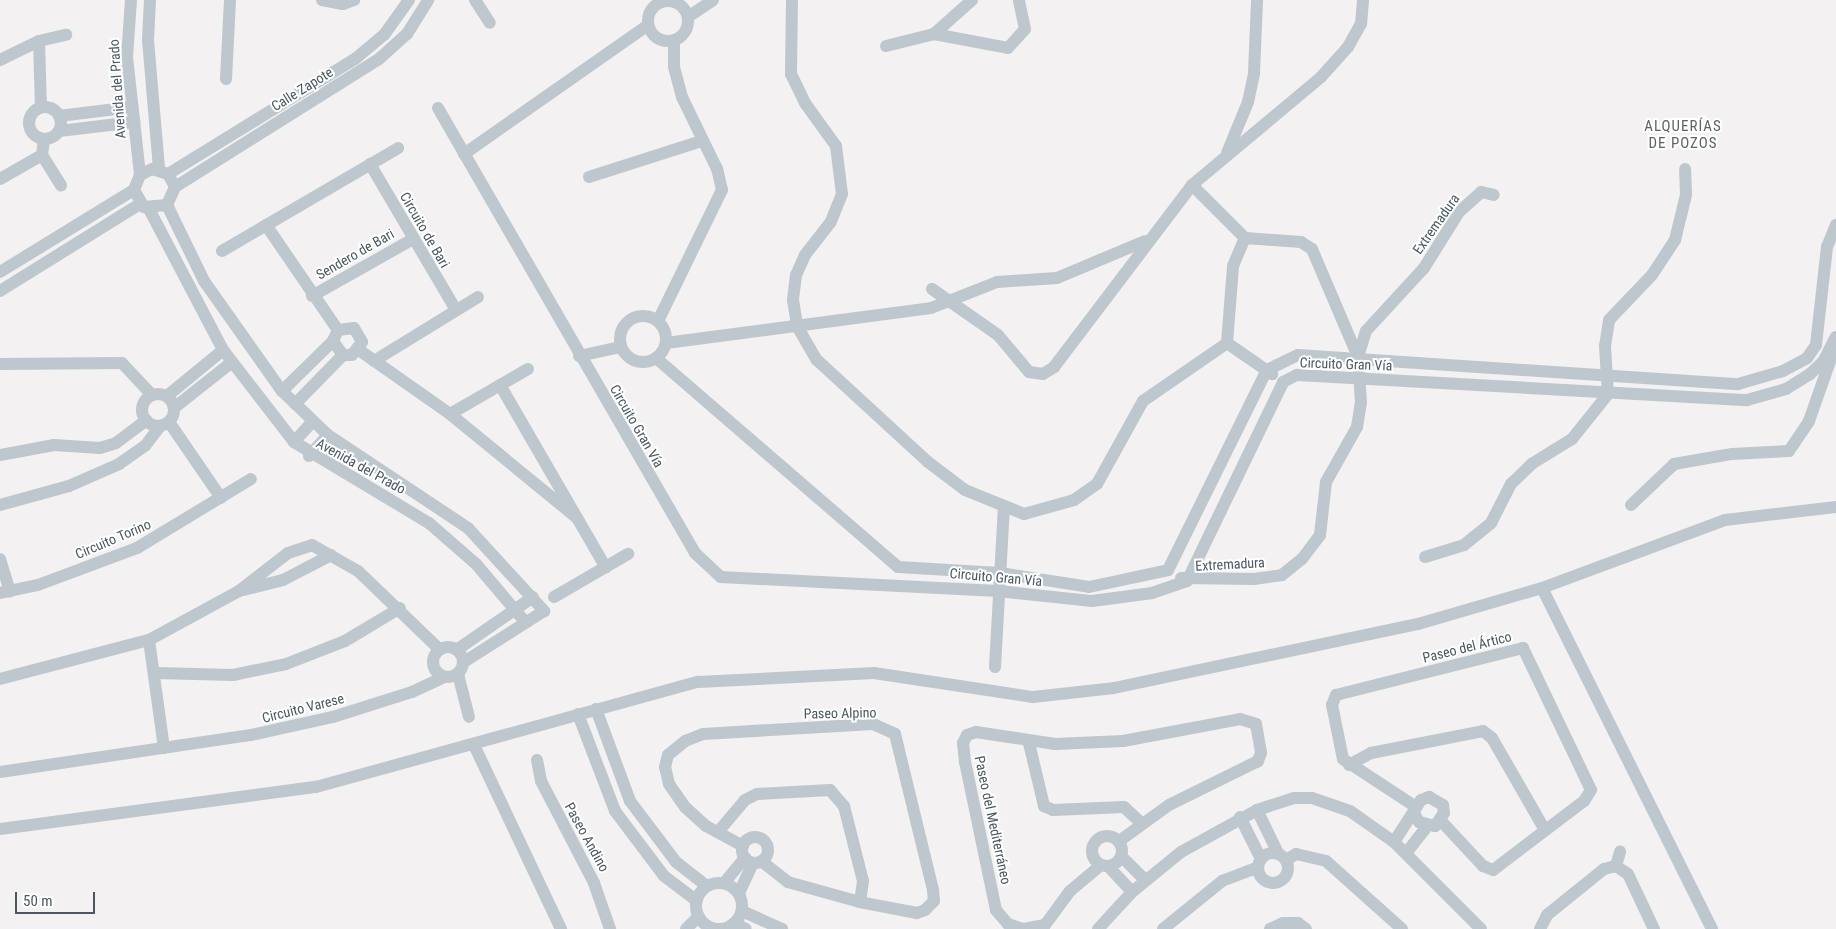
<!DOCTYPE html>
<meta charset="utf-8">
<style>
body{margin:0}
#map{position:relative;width:1836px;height:929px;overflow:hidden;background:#f3f1f1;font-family:"Roboto Condensed",sans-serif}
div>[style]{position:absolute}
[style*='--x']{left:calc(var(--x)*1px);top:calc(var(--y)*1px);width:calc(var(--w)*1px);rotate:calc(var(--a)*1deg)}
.minor>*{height:12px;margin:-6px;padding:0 6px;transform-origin:6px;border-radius:6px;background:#bdc7cd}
.minor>.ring{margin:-6px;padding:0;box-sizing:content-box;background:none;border:12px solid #bdc7cd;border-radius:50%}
span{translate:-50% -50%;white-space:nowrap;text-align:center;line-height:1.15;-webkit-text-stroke:4px #fff;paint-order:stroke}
.street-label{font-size:14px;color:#49575e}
.neighbourhood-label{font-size:15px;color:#5d6265;letter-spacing:1px}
.scale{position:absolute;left:15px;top:892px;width:80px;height:22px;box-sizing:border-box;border:2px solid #49575e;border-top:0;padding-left:6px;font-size:15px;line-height:18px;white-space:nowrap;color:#49575e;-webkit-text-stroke:4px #fff;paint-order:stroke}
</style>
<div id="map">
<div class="minor">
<div style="--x:131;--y:0;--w:57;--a:94"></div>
<div style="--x:127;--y:57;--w:119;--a:83.7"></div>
<div style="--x:140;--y:175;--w:16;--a:112"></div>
<div style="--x:134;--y:190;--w:20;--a:60"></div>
<div style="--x:144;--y:207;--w:23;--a:-5"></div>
<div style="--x:167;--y:205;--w:20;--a:-66"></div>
<div style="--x:175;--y:187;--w:15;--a:-118"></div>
<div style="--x:168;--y:174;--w:17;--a:-163"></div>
<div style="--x:152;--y:169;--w:13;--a:153"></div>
<div style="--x:150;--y:0;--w:40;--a:92.9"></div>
<div style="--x:148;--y:40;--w:129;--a:85.1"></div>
<div style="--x:322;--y:0;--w:21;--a:11"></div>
<div style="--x:343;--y:4;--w:12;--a:-20"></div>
<div style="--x:475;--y:0;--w:27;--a:57"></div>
<div style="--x:792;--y:0;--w:74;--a:90.8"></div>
<div style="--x:791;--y:74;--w:32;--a:64"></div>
<div style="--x:805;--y:103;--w:53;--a:54.2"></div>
<div style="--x:836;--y:146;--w:48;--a:82.9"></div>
<div style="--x:842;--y:194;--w:31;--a:112"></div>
<div style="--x:830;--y:223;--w:41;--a:128"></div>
<div style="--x:805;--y:255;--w:22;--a:114"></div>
<div style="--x:796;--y:275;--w:25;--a:97"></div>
<div style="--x:793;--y:300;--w:26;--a:81"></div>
<div style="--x:797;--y:326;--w:39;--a:60"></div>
<div style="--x:817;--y:360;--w:151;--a:42.6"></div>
<div style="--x:928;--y:462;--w:46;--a:37.1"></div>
<div style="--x:965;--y:490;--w:64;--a:22.1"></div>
<div style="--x:1024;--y:514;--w:52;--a:-15.6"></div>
<div style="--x:1074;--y:500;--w:28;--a:-35"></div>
<div style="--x:1097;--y:484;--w:95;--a:-61"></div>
<div style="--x:1143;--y:401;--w:102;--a:-34.6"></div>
<div class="ring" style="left:648px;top:1px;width:28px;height:28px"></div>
<div style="--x:688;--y:17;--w:30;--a:-34"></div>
<div style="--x:934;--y:34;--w:75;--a:10.7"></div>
<div style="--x:1008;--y:48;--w:25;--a:-48"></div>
<div style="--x:1025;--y:29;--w:30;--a:-102"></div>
<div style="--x:39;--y:41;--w:66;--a:88.3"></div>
<div style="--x:886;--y:46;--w:49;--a:-14"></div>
<div style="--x:934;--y:34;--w:51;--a:-41.8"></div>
<div style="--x:0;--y:60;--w:43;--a:-26"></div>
<div style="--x:39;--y:41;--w:28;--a:-13"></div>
<div style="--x:226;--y:79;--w:79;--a:-87.1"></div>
<div class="ring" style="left:29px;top:107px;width:20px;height:20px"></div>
<div style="--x:438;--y:108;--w:514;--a:59.99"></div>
<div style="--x:695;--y:553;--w:35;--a:43"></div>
<div style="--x:721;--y:577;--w:277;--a:2.9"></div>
<div style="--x:998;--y:591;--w:95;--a:6.1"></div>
<div style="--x:1092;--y:601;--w:61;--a:-7.6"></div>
<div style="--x:1152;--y:593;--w:37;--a:-19"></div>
<div style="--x:1187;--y:581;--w:221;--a:-64.2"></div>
<div style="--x:1283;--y:382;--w:16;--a:-27"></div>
<div style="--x:1297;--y:375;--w:451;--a:3.2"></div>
<div style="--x:1747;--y:400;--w:41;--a:-15.8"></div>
<div style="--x:1786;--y:389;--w:28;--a:-32"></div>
<div style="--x:1810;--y:374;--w:18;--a:-43"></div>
<div style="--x:1823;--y:362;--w:28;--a:-63"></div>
<div style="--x:59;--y:116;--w:74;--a:-7"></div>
<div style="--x:59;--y:131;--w:76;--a:-6.8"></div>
<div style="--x:44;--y:139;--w:16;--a:97"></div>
<div style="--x:42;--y:155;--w:36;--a:58"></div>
<div style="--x:1227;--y:153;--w:55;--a:-67.6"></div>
<div style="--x:1248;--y:102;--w:30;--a:-78"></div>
<div style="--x:1254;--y:73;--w:73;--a:-87.6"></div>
<div style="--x:464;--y:154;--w:225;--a:-35"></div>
<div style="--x:370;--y:164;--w:169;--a:59.5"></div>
<div style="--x:168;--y:174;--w:220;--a:-31.6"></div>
<div style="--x:355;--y:59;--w:38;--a:-40"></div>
<div style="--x:384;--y:35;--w:43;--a:-54.5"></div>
<div style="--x:589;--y:177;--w:119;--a:-17.7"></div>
<div style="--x:0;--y:179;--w:48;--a:-29.7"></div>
<div style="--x:175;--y:187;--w:241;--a:-32.1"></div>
<div style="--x:379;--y:59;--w:38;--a:-42"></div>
<div style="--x:407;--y:34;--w:40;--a:-58"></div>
<div style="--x:167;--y:205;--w:85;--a:64"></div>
<div style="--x:204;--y:281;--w:135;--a:54.7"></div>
<div style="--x:282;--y:391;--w:64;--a:43.7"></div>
<div style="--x:328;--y:435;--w:168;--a:33.6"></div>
<div style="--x:468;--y:528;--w:113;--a:47.5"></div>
<div style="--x:544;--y:611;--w:95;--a:147.5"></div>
<div style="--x:149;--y:209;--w:159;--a:62.3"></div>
<div style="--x:223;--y:350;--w:116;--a:52.3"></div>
<div style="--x:294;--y:442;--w:157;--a:31"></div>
<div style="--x:429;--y:523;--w:62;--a:41.1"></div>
<div style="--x:476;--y:564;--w:77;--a:49.7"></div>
<div style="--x:266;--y:225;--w:127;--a:55.6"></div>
<div style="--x:222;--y:251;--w:204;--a:-30.3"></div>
<div style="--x:0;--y:272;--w:157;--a:-31.5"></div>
<div style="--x:932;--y:289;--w:80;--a:34.9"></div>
<div style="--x:998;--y:335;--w:48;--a:50"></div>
<div style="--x:1029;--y:372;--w:14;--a:8"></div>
<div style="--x:1043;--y:374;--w:13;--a:-32"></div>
<div style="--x:1054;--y:367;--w:228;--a:-52.8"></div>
<div style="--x:1192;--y:185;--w:168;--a:-39.9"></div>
<div style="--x:1321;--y:77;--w:40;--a:-48"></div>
<div style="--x:1348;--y:47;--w:26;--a:-61"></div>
<div style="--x:1361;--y:24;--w:24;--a:-85"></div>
<div style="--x:0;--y:291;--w:165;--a:-31.9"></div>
<div style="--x:312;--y:296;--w:116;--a:-29.4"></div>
<div class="ring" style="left:620px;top:316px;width:34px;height:34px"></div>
<div style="--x:658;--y:321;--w:146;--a:-64"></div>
<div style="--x:722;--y:190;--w:22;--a:-103"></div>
<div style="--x:717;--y:169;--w:80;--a:-115.9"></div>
<div style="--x:682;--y:97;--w:31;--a:-105"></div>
<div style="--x:674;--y:67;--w:27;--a:-90"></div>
<div style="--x:666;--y:343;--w:267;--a:-7.5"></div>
<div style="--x:931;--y:308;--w:71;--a:-21.5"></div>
<div style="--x:997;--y:282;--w:60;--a:-3.8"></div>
<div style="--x:1057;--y:278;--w:95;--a:-22.8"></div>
<div style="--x:1227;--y:343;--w:77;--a:-85.5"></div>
<div style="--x:1233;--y:266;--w:30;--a:-67"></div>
<div style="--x:1227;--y:343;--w:55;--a:34.6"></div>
<div style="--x:359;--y:350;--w:111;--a:35.1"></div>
<div style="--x:450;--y:414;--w:164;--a:39.3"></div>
<div style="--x:579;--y:356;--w:43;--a:-12.1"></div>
<div style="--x:1358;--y:357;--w:27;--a:-73"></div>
<div style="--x:1366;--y:331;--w:86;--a:-47.4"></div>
<div style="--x:1424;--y:268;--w:66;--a:-58"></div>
<div style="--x:1459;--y:212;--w:30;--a:-42"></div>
<div style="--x:1481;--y:192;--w:13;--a:13"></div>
<div style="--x:656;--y:358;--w:320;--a:40.8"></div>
<div style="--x:374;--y:361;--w:122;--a:-31.6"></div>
<div style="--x:0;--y:364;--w:122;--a:-0.5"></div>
<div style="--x:122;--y:363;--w:44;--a:46.8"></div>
<div style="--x:500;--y:385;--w:211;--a:59.9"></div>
<div style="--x:282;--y:391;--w:71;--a:-44.4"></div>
<div style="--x:333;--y:341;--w:12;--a:-66"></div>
<div style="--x:338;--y:330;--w:16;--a:-7"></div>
<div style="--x:354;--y:328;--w:16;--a:60"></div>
<div style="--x:362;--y:342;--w:16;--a:128"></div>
<div style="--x:352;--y:355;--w:9;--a:180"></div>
<div style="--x:343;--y:355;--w:17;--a:-126"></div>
<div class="ring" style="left:142px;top:394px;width:20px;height:20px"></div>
<div style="--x:167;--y:396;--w:72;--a:-39.4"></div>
<div style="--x:295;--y:404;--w:69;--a:-45.6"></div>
<div style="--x:174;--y:408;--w:74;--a:-38.4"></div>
<div style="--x:450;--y:414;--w:90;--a:-30"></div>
<div style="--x:169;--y:422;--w:92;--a:55.6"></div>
<div style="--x:294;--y:442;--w:28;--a:-48"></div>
<div style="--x:0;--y:455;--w:55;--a:-10.5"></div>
<div style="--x:54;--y:445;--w:46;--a:3.7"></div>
<div style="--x:100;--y:448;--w:17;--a:-17"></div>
<div style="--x:116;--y:443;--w:38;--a:-37"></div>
<div style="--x:309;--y:456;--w:28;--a:-48"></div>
<div style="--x:0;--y:505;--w:72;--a:-15.4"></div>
<div style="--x:69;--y:486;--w:55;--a:-23.7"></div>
<div style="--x:119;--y:464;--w:32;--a:-35"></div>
<div style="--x:145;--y:446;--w:25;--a:-53"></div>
<div style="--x:1631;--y:505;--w:59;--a:-43.6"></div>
<div style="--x:1674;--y:464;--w:59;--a:-9.8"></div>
<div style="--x:1732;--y:454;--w:57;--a:-3"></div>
<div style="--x:1789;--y:451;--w:36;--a:-56"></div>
<div style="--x:1809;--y:421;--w:72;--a:-70.6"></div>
<div style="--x:1425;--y:557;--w:41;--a:-17.1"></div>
<div style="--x:1464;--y:545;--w:35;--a:-39"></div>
<div style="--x:1491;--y:523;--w:44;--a:-62.9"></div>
<div style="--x:1511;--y:484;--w:30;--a:-44"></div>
<div style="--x:1533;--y:463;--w:46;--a:-31.6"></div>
<div style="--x:1572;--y:439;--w:58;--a:-51.3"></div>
<div style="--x:1608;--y:394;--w:48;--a:-93.6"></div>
<div style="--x:1605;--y:346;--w:26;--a:-81"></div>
<div style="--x:1609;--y:320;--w:62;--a:-46.3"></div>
<div style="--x:1652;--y:275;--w:42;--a:-56.7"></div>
<div style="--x:1675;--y:240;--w:46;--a:-76.3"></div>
<div style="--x:1686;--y:195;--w:26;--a:-92"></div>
<div style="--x:0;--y:559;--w:34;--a:73"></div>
<div style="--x:898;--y:567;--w:102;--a:3.4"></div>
<div style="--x:1000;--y:573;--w:90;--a:8.9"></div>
<div style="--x:1089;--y:587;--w:81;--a:-12.1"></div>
<div style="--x:1168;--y:570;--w:223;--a:-63.7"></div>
<div style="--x:1267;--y:370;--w:34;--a:-26"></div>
<div style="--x:1298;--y:355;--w:441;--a:3.8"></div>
<div style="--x:1738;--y:384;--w:47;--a:-16.1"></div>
<div style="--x:1783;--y:371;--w:27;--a:-28"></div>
<div style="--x:1807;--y:358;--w:16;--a:-55"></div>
<div style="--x:1816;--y:345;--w:99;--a:-83.6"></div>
<div style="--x:1827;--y:247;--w:24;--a:-68"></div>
<div style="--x:1181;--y:578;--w:73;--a:0.8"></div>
<div style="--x:1254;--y:579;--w:28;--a:-8"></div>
<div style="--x:1282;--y:575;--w:26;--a:-39"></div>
<div style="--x:1302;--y:559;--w:30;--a:-53"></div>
<div style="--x:1320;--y:535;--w:53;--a:-83.5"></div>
<div style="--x:1326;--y:482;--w:63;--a:-60.6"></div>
<div style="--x:1357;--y:427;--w:24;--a:-81"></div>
<div style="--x:1361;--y:403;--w:46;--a:-93.7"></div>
<div style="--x:1358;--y:357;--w:117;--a:-113.1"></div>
<div style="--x:1312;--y:249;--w:13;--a:-148"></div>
<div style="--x:1301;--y:242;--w:56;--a:-175.9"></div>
<div style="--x:1245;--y:238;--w:75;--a:-135"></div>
<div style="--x:1542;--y:588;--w:381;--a:63.5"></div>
<div style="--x:239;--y:591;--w:45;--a:-14"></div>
<div style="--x:283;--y:580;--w:54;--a:-27.5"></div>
<div style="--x:0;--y:593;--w:39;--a:-12"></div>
<div style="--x:38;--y:585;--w:106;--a:-20.5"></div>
<div style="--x:137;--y:548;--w:133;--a:-31.2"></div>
<div style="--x:554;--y:597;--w:86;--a:-30.2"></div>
<div style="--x:149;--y:640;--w:109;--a:82.1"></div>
<div class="ring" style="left:433px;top:647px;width:18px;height:18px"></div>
<div style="--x:458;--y:649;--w:91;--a:-34.7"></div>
<div style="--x:995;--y:667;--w:159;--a:-86.8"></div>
<div style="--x:156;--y:673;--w:77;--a:1.5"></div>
<div style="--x:233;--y:675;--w:54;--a:-11.7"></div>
<div style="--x:286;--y:664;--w:63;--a:-21.3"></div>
<div style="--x:345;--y:641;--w:64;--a:-31"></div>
<div style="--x:458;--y:674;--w:44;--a:75.7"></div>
<div style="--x:0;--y:679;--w:154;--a:-14.7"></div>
<div style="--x:149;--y:640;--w:102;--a:-28.6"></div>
<div style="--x:239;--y:591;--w:62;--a:-37.8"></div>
<div style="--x:288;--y:553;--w:25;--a:-18"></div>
<div style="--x:312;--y:545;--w:53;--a:29.5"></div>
<div style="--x:358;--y:571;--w:112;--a:43.9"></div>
<div style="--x:596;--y:709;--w:98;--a:69.7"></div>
<div style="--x:630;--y:801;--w:76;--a:53"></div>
<div style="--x:676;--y:862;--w:39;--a:38"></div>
<div style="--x:578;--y:714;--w:104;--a:69.1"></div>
<div style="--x:615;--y:811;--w:81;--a:53"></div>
<div style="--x:664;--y:876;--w:41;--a:37.1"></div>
<div style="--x:1029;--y:743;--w:65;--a:76.6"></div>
<div style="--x:1044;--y:806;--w:10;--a:24"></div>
<div style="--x:1053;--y:810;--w:71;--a:-2.4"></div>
<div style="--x:1124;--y:807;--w:22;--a:43"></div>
<div style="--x:474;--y:745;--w:204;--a:64.7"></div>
<div style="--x:537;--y:760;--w:21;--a:79"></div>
<div style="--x:541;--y:781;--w:115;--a:62.5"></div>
<div style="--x:594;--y:883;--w:49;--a:70.8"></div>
<div style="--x:1349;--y:765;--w:25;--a:-29"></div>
<div style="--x:1371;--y:753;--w:114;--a:-11.1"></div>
<div style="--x:1483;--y:731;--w:11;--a:38"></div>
<div style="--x:1492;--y:738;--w:106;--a:60.1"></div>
<div style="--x:0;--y:772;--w:254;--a:-8.4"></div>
<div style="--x:251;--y:735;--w:84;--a:-12.4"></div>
<div style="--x:333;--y:717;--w:83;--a:-17.6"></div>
<div style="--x:412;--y:692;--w:35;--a:-25"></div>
<div style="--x:1416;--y:807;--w:87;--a:-146.7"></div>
<div style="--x:1343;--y:759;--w:55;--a:-101.5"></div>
<div style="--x:1332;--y:705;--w:11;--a:-68"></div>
<div style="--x:1336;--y:695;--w:193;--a:-14.1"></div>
<div style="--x:1523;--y:648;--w:157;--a:64.4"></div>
<div style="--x:1591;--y:790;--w:13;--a:122"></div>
<div style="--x:1584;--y:801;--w:114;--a:142.8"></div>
<div style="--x:1493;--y:870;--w:11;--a:-158"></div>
<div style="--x:1483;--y:866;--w:62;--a:-133"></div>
<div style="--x:1257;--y:810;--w:48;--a:64"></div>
<div style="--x:1240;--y:817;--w:47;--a:63.4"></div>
<div style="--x:0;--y:829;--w:319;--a:-7.6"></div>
<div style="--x:316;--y:787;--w:396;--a:-15.4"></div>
<div style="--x:698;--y:682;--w:176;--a:-2.9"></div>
<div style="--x:874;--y:673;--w:161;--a:8.6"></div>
<div style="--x:1033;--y:697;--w:81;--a:-6.3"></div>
<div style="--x:1114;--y:688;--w:311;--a:-11.9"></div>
<div style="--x:1418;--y:624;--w:129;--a:-16.2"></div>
<div style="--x:1542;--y:588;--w:195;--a:-20.4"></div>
<div style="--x:1725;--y:520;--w:112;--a:-6.7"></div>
<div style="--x:718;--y:832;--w:42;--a:-49.8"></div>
<div style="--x:745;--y:800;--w:13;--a:-27"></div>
<div style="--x:757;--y:794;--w:73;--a:-3.1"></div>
<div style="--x:830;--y:790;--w:21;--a:49"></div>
<div style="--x:844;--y:806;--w:77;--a:75.8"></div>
<div style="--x:863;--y:881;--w:21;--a:98"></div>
<div class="ring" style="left:1092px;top:836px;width:18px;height:18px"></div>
<div class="ring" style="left:742px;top:837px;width:14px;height:14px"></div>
<div style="--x:1394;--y:842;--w:50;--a:-57.3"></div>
<div style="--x:1421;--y:800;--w:9;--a:-21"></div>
<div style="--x:1429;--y:797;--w:16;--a:30"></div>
<div style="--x:1443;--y:805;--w:8;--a:83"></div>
<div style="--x:1444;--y:813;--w:16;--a:125"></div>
<div style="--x:1435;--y:826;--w:16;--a:-166"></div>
<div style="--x:1419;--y:822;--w:8;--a:-120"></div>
<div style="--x:743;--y:846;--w:42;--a:-151.6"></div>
<div style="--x:706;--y:826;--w:28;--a:-138"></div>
<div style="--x:685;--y:807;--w:28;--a:-125"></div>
<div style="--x:669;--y:784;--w:17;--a:-103"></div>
<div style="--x:665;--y:767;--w:12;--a:-76"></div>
<div style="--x:668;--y:755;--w:22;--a:-39"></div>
<div style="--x:685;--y:741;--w:19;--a:-21"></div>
<div style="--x:703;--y:734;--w:170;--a:-3.4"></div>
<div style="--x:873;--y:724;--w:24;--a:24"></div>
<div style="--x:895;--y:734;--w:161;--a:76.3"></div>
<div style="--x:933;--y:890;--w:11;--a:85"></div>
<div style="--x:934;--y:901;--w:13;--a:135"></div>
<div style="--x:925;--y:910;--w:9;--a:159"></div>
<div style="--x:917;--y:913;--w:58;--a:-169.1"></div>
<div style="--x:860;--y:902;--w:75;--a:-164.5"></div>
<div style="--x:788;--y:882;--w:34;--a:-142"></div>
<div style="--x:1407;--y:852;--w:33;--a:-52"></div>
<div class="ring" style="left:1258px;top:853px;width:18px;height:18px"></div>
<div style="--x:1121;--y:856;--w:34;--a:45"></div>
<div style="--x:1286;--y:860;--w:12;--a:-31"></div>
<div style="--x:1296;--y:854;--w:31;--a:13"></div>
<div style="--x:1326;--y:861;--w:102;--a:41.8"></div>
<div style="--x:1108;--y:866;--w:35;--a:47"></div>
<div style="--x:1616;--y:866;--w:15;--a:-74"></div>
<div style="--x:724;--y:883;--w:33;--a:-50"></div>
<div class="ring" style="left:696px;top:883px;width:34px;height:34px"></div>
<div style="--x:739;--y:893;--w:33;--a:-65"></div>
<div style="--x:742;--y:911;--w:44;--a:24.2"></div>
<div style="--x:734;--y:923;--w:13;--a:27"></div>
<div style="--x:686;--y:929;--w:18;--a:-45"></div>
<div style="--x:1023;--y:929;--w:16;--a:-162"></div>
<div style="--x:1008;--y:924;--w:18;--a:-131"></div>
<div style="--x:996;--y:910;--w:151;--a:-101.8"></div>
<div style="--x:965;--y:762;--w:19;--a:-96"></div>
<div style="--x:963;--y:743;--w:9;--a:-63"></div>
<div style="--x:967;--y:735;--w:9;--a:-18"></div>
<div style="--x:976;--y:732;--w:80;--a:8.6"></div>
<div style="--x:1055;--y:744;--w:68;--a:-2.5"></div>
<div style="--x:1123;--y:741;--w:119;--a:-10.6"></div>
<div style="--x:1240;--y:719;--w:17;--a:17"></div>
<div style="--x:1256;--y:724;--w:29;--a:80"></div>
<div style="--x:1261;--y:753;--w:9;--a:111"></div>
<div style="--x:1258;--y:761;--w:99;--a:153.7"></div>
<div style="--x:1169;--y:805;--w:62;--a:144.2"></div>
<div style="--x:1024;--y:929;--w:21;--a:-11"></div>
<div style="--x:1045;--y:925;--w:42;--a:-53.7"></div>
<div style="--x:1070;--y:891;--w:40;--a:-40"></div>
<div style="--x:1098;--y:929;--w:50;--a:-47.4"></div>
<div style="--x:1132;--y:892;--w:63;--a:-39.2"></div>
<div style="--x:1181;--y:852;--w:87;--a:-28.9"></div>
<div style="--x:1257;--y:810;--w:39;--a:-18"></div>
<div style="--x:1294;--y:798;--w:18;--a:0"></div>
<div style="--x:1312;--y:798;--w:40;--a:18.9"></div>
<div style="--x:1350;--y:811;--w:54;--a:35.2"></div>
<div style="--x:1394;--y:842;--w:123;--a:45"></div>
<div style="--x:1163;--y:929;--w:76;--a:-39.1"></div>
<div style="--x:1222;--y:881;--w:39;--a:-21"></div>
<div style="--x:1270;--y:929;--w:14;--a:-25"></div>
<div style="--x:1283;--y:923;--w:15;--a:0"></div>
<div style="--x:1298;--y:923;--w:10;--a:37"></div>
<div style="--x:1540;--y:929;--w:16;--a:-63"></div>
<div style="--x:1547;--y:915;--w:73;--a:-38.9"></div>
<div style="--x:1604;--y:869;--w:12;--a:-14"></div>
<div style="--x:1616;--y:866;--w:14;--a:34"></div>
<div style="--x:1628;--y:874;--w:61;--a:64.7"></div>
</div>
<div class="street-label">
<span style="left:117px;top:89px;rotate:-94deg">Avenida del Prado</span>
<span style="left:302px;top:89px;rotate:-32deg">Calle Zapote</span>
<span style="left:1436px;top:224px;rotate:-55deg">Extremadura</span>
<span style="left:425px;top:230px;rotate:60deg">Circuito de Bari</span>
<span style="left:355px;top:254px;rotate:-30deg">Sendero de Bari</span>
<span style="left:1346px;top:364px;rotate:2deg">Circuito Gran Vía</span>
<span style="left:637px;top:426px;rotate:60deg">Circuito Gran Vía</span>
<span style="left:361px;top:466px;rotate:29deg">Avenida del Prado</span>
<span style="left:113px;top:539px;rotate:-23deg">Circuito Torino</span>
<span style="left:1230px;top:564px;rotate:-3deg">Extremadura</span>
<span style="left:996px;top:577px;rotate:5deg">Circuito Gran Vía</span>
<span style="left:1467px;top:647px;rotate:-14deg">Paseo del Ártico</span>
<span style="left:303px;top:708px;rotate:-14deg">Circuito Varese</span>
<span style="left:840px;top:713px;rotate:-1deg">Paseo Alpino</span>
<span style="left:993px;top:820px;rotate:78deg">Paseo del Mediterráneo</span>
<span style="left:587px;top:837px;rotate:61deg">Paseo Andino</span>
</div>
<div class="neighbourhood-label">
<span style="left:1683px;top:135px">ALQUERÍAS<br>DE POZOS</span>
</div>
<div class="scale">50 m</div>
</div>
